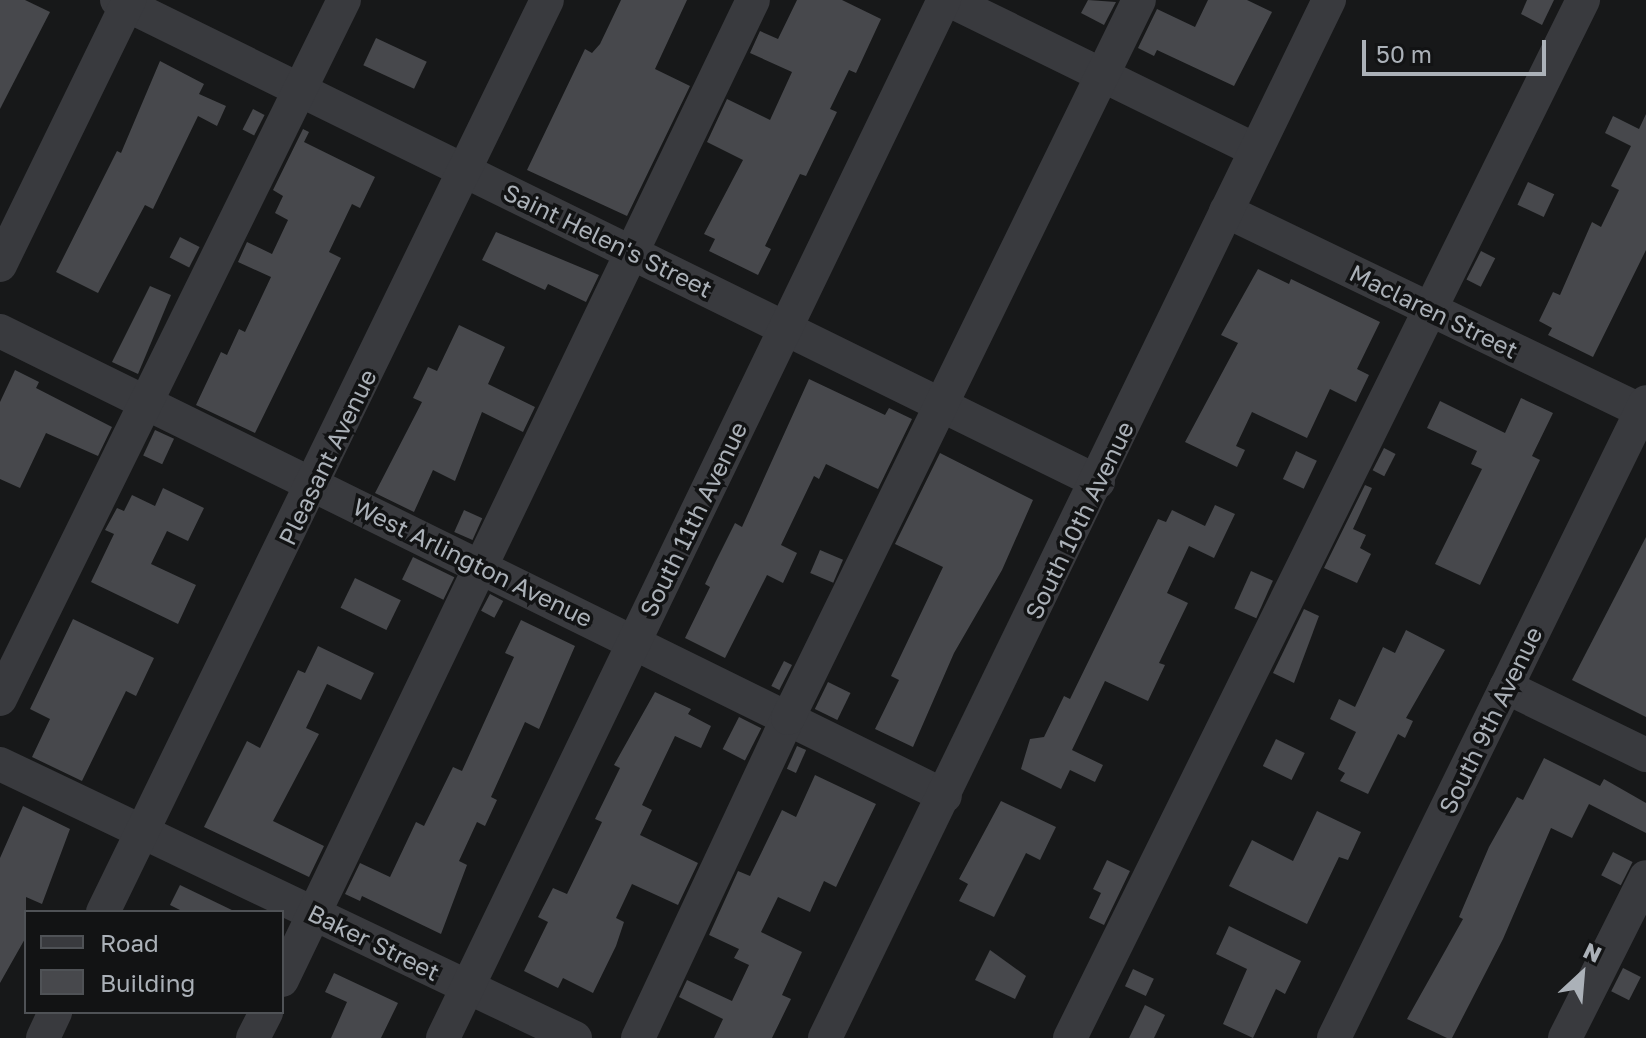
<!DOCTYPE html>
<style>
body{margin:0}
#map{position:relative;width:1646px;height:1038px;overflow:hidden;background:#171819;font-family:"Golos Text",sans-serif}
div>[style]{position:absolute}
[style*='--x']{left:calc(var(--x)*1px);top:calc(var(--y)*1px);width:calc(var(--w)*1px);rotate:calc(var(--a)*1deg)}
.building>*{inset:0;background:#47484c;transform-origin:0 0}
.minor>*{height:34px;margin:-17px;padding:0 17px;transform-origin:17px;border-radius:17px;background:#393a3e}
span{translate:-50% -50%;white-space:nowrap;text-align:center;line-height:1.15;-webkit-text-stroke:7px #121314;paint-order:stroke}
.street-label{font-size:24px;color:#abb1b8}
.legend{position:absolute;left:24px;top:910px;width:260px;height:104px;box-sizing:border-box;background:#121314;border:2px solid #4f5256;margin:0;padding:10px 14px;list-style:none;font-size:24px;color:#abb1b8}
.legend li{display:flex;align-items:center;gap:16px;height:40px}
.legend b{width:40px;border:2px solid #4f5256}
.north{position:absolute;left:1542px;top:934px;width:80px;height:80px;-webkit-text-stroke:6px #121314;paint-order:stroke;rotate:26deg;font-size:22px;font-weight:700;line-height:32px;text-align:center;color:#abb1b8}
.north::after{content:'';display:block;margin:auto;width:28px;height:36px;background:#abb1b8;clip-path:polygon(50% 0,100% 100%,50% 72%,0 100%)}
.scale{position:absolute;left:1362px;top:40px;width:184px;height:36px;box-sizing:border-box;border:4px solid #abb1b8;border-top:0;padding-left:10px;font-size:24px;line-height:28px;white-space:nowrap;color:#abb1b8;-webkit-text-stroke:6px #121314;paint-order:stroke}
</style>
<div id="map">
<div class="building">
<div style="clip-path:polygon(0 0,25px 0,50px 12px,0 109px)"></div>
<div style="clip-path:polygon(621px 0,687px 0,655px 69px,690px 86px,627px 216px,527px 170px,585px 49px,592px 53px,600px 44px)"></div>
<div style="clip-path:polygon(797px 0,842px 0,881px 19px,856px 73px,849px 70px,830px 109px,837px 112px,806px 176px,800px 174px,765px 246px,771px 249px,758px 275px,709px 251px,715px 239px,704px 234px,743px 160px,707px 142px,727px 99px,770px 120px,792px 72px,750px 53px,760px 31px,778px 39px)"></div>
<div style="clip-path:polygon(1088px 0,1116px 2px,1104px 25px,1081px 13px)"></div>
<div style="clip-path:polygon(1208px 0,1247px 0,1272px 12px,1234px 86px,1157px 50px,1154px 56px,1138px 48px,1157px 9px,1195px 27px)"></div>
<div style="clip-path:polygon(1527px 0,1554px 0,1542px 25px,1521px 14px)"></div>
<div style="left:376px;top:38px;width:56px;height:30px;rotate:25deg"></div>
<div style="clip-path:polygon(160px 61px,204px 84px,199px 94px,226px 106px,217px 126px,198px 116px,153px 209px,145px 205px,98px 293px,56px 272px,117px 151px,121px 153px)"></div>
<div style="left:253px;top:109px;width:13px;height:23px;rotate:27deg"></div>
<div style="clip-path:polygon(1646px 114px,1646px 250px,1593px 357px,1548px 335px,1552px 328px,1539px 321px,1553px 292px,1560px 295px,1592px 222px,1601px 227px,1619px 190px,1611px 186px,1631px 146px,1605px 133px,1613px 116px,1639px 129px)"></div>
<div style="clip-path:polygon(303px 129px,309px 132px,304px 142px,375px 177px,360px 208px,352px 204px,329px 252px,341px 258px,255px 433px,196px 405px,221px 352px,227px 355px,239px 329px,245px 332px,271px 277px,238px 262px,247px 242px,272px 254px,288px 220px,275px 213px,283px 196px,273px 190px)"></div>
<div style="left:1528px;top:182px;width:29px;height:25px;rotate:25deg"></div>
<div style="clip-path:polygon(496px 232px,599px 275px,586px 302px,548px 284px,545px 290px,482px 260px)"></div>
<div style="left:180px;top:237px;width:22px;height:23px;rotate:27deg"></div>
<div style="left:1481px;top:251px;width:16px;height:32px;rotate:27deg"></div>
<div style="clip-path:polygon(1258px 269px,1289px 284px,1291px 279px,1380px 322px,1357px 369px,1369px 375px,1356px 402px,1330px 389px,1307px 438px,1252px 412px,1236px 446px,1245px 450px,1237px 467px,1185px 442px,1238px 343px,1221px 335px)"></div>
<div style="clip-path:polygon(150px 286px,171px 295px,138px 374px,112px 362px)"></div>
<div style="clip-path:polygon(459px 325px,505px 347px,488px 384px,535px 407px,523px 432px,482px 412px,455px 481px,433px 470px,414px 512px,375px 493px,422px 402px,413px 398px,428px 367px,437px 371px)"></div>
<div style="clip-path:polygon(15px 370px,39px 382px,36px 388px,112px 427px,98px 456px,46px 433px,20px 488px,0 479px,0 402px)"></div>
<div style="clip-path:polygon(809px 379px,885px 415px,889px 408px,912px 419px,878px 489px,826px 464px,819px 479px,814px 476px,781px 545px,797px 553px,783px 583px,767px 575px,725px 658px,685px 638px,710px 587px,705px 584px,715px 563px,735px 523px,742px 527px)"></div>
<div style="clip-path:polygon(1521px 398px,1553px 413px,1532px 456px,1540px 460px,1480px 585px,1435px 564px,1482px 469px,1471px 464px,1477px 451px,1427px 428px,1440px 401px,1505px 433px)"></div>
<div style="left:155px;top:430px;width:21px;height:28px;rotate:25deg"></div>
<div style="left:1384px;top:448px;width:13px;height:25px;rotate:27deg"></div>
<div style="left:1296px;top:451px;width:23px;height:31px;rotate:25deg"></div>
<div style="clip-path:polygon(940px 453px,1033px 500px,1002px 570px,954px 653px,913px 747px,875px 729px,899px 680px,891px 676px,943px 567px,895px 544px)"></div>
<div style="clip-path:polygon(1365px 485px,1372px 488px,1353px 529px,1366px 535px,1360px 548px,1371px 554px,1357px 583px,1324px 568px)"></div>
<div style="clip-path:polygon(163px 488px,204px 508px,188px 541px,167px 531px,151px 564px,196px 585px,178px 624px,91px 582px,114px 534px,105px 530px,117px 508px,124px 511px,132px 495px,155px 506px)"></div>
<div style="clip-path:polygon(1215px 505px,1235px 514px,1214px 558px,1189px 546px,1167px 593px,1188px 603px,1159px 663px,1165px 665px,1148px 701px,1105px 681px,1072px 750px,1103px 765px,1095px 782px,1070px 770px,1061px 789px,1021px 769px,1030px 739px,1044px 737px,1064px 696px,1070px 699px,1158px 519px,1166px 522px,1172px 510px,1205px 526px)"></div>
<div style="left:464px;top:510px;width:20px;height:24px;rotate:24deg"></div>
<div style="clip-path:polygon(1646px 537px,1646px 717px,1572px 680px)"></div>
<div style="left:820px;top:550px;width:25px;height:25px;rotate:23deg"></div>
<div style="left:413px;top:557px;width:46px;height:25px;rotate:26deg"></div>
<div style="left:1251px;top:571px;width:24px;height:41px;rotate:24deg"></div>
<div style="left:355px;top:578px;width:51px;height:33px;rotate:26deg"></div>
<div style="left:490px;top:594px;width:15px;height:19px;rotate:28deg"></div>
<div style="clip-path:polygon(1304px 609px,1319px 616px,1294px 683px,1273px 673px)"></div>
<div style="clip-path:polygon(73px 619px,154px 658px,136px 696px,126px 691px,82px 781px,32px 757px,50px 719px,30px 709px)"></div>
<div style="clip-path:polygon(521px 620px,575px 646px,539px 729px,525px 722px,491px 797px,497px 800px,485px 826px,477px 822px,459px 861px,467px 865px,441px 934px,362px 896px,360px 901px,345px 894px,360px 863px,390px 877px,416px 822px,424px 826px,453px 767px,462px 771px,514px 657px,505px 653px)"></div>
<div style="clip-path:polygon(1406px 630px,1445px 650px,1406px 718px,1413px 721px,1405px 738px,1398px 734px,1368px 794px,1340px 781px,1345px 773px,1338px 769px,1356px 732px,1330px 719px,1339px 699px,1355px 707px,1383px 647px,1395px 653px)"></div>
<div style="clip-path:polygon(318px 646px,374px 673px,361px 700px,327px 684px,306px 728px,319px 734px,273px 821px,324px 846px,309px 877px,204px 827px,247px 741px,260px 748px,298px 670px,305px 673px)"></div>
<div style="left:784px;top:661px;width:9px;height:28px;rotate:27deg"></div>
<div style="left:828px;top:682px;width:25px;height:30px;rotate:26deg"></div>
<div style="clip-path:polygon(655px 692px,691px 709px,688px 714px,711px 726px,701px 748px,675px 736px,642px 805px,652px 810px,640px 835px,698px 863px,678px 905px,632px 884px,616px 918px,624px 922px,616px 946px,593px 993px,563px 978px,558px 988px,524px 971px,548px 922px,538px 917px,553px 888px,567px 894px,602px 822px,595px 819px,620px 768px,614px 765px)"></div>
<div style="left:739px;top:717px;width:25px;height:36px;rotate:27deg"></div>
<div style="left:1276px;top:739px;width:32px;height:30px;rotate:26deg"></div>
<div style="left:797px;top:746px;width:10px;height:25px;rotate:24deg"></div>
<div style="clip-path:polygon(1544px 758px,1600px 786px,1604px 779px,1646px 803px,1646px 833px,1589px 804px,1572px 838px,1551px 828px,1503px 939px,1452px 1038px,1447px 1038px,1407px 1019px,1463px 919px,1459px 917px,1489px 847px,1517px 797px,1523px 800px)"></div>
<div style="clip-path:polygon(815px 775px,876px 804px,836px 887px,824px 881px,810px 912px,778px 897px,761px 932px,802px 952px,782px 995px,791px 999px,772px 1038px,714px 1038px,723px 1019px,679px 997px,687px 980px,732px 1001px,749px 965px,734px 958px,739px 949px,709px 935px,738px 871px,750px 876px,782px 810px,796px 817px)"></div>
<div style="clip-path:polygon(1001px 801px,1056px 827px,1040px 860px,1026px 853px,994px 917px,959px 901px,968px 884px,959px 879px)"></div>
<div style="clip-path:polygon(23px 806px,70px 829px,42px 904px,26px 897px,26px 937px,0 983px,0 858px)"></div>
<div style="clip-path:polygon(1317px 811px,1361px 832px,1348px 860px,1339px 857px,1307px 924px,1229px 886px,1252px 840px,1293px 861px)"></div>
<div style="left:1613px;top:852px;width:22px;height:26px;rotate:27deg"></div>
<div style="clip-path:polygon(1107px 860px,1130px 871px,1104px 925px,1089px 918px,1101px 893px,1093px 889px)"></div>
<div style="clip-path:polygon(180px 885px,236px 912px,184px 912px,170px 905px)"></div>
<div style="clip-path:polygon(1229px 926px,1301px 961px,1285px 994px,1276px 989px,1253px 1038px,1223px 1024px,1247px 969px,1216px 954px)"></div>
<div style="clip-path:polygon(990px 950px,1026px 976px,1015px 999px,975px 980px)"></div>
<div style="left:1623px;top:968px;width:20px;height:26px;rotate:27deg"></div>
<div style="left:1133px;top:969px;width:23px;height:19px;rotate:25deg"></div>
<div style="clip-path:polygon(334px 973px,398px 1003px,381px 1038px,331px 1038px,347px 1002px,325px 992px)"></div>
<div style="clip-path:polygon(1145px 1005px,1165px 1015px,1154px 1038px,1129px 1038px)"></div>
</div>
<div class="minor">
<div style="--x:117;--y:0;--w:1093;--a:26.17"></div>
<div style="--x:949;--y:0;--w:341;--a:26.1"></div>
<div style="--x:1226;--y:211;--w:461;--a:25.7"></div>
<div style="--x:0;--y:265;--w:295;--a:-64"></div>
<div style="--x:0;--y:331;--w:1053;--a:26.2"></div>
<div style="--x:1506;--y:687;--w:156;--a:25.9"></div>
<div style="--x:0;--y:699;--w:779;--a:-63.8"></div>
<div style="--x:0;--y:764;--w:637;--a:25.48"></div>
<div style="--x:103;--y:912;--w:1014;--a:-64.04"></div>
<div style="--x:282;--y:980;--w:1087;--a:-64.33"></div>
<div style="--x:43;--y:1038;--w:29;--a:-65"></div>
<div style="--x:253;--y:1038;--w:29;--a:-63"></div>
<div style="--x:443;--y:1038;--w:1153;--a:-64.24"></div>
<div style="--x:638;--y:1038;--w:353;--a:-64.9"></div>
<div style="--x:788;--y:718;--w:799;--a:-63.95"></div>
<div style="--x:825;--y:1038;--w:1154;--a:-64.1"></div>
<div style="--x:1070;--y:1038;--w:1158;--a:-63.7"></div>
<div style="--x:1334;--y:1038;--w:708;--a:-63.87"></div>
<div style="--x:1565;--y:1038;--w:180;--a:-63.3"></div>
</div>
<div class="street-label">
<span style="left:608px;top:240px;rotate:26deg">Saint Helen's Street</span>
<span style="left:1434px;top:311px;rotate:26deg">Maclaren Street</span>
<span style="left:327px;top:457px;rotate:-64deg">Pleasant Avenue</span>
<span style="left:693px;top:519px;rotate:-64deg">South 11th Avenue</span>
<span style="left:1079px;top:520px;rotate:-64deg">South 10th Avenue</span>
<span style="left:473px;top:562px;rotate:26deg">West Arlington Avenue</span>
<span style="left:1490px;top:720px;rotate:-64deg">South 9th Avenue</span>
<span style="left:374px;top:942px;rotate:26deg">Baker Street</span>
</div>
<ul class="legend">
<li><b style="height:10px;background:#393a3e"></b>Road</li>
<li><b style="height:22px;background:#47484c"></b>Building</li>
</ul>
<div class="north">N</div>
<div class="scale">50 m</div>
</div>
